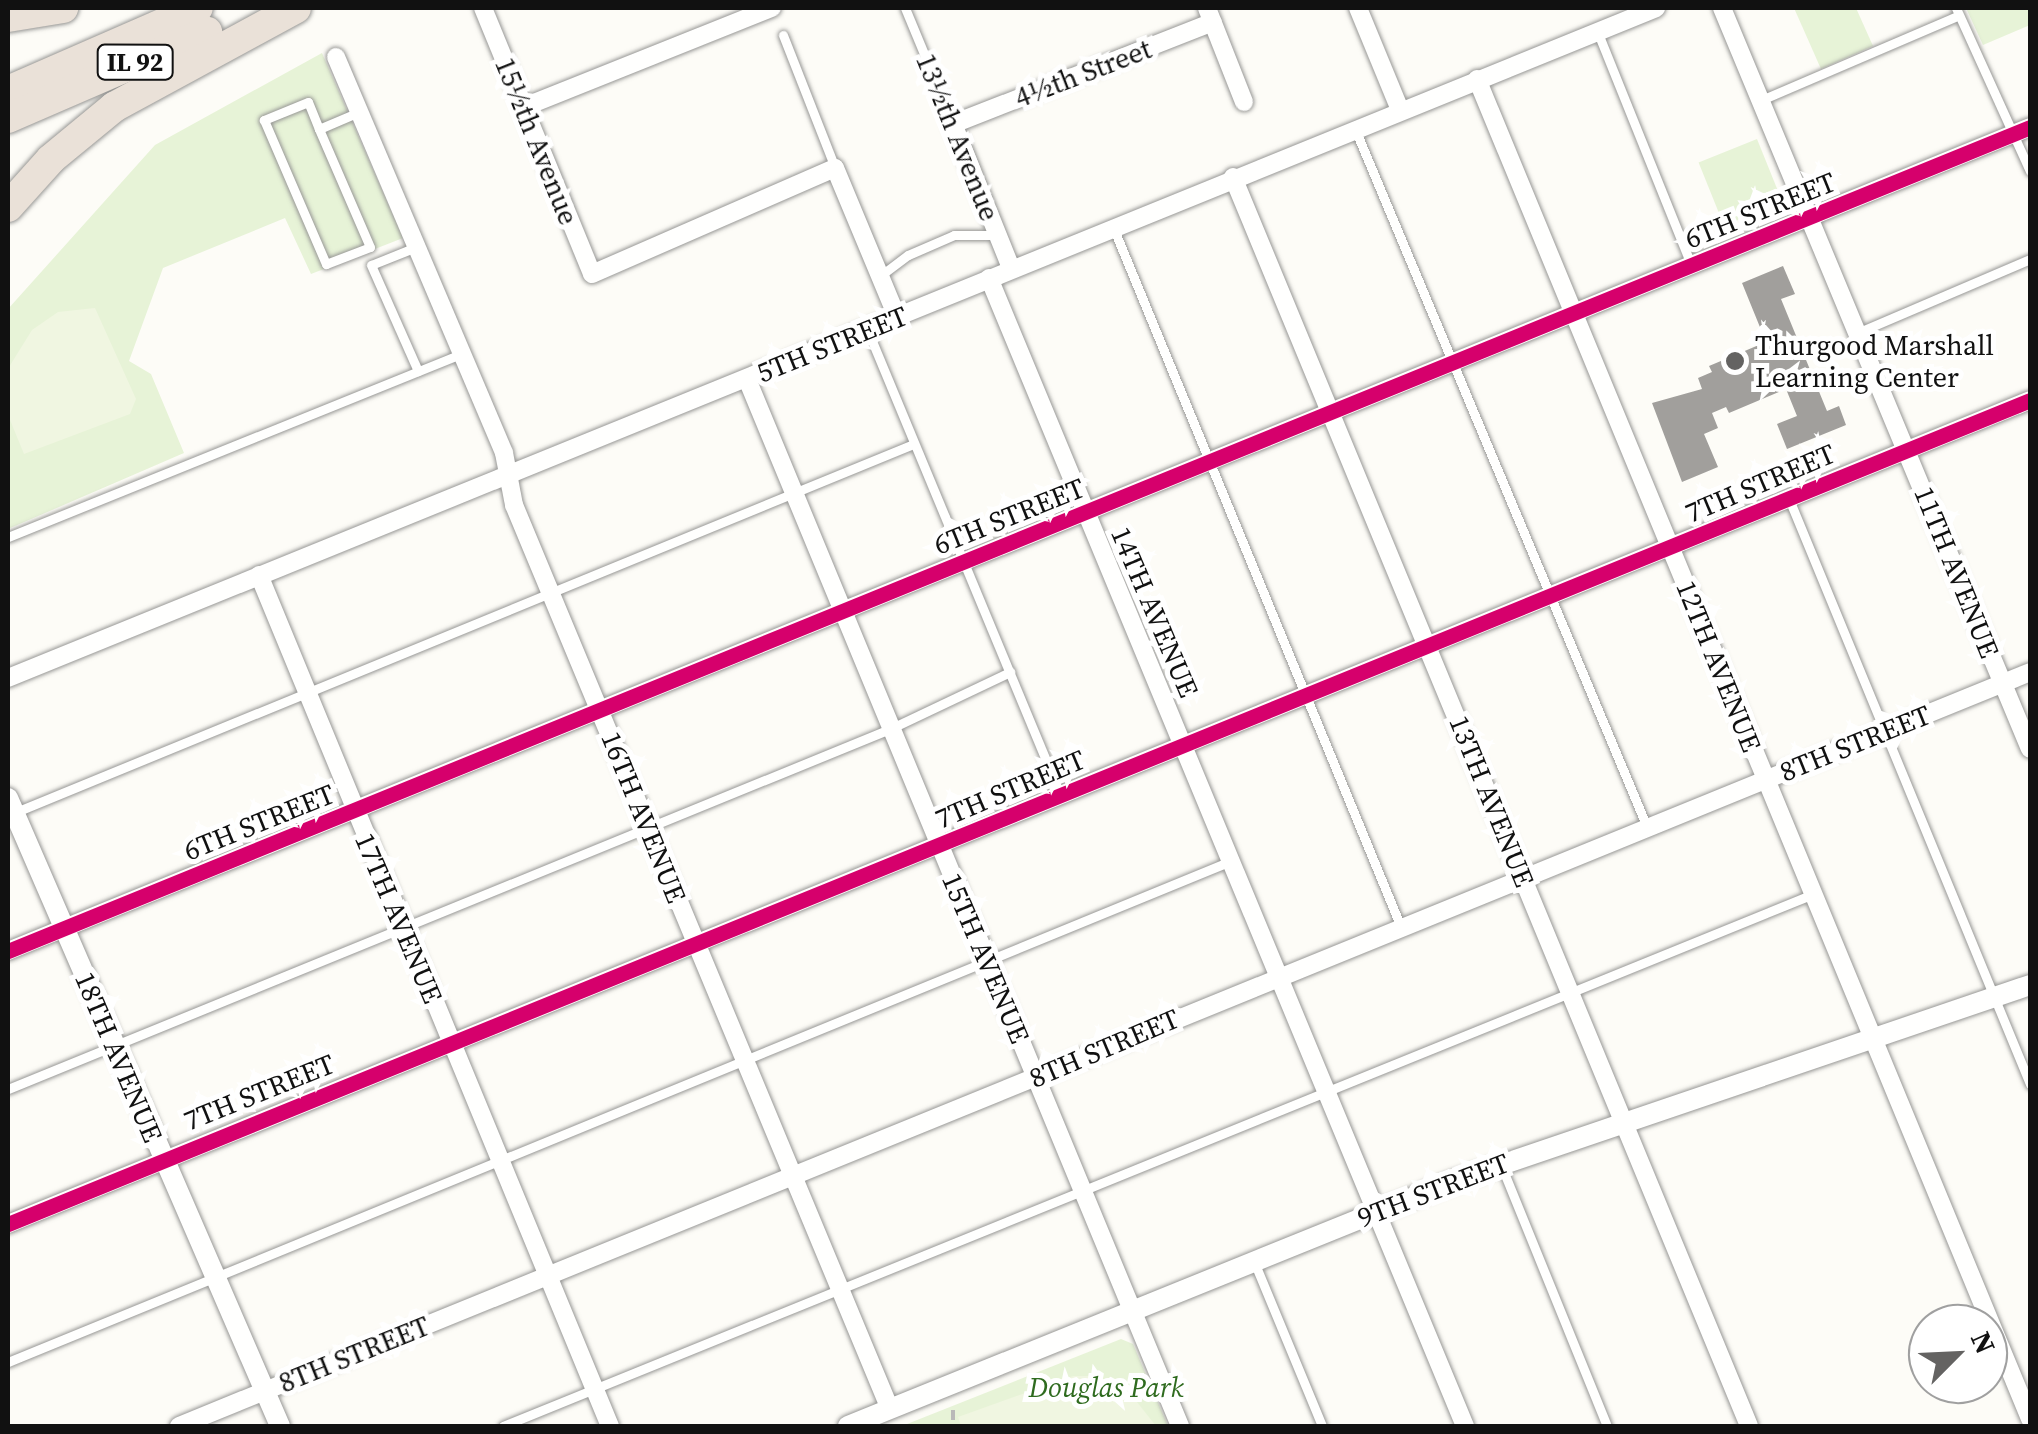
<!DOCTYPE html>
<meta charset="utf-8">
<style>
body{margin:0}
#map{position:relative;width:2038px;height:1434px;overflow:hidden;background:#fdfcf7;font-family:"Source Serif 4",serif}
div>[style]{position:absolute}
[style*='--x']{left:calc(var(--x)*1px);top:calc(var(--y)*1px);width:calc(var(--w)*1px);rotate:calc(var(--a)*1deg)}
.green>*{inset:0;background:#e7f3d7;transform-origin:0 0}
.pitch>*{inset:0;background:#f0f6e1}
.building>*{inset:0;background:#a19f9c}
.path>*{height:4px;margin-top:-2px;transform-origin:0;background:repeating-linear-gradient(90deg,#b9b9b8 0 10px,transparent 0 15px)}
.roads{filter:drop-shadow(0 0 2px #979795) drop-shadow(0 0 2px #979795)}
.service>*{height:9px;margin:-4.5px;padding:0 4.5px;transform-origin:4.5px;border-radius:4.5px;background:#fffffe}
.minor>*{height:18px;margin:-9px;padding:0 9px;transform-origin:9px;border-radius:9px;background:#fffffe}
.tertiary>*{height:20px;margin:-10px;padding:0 10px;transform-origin:10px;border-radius:10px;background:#fffffe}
.motorway>*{height:30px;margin:-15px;padding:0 15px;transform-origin:15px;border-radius:15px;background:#eae1d8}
.cycleway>*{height:15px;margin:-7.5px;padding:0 7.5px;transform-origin:7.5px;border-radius:7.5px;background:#d6006c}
.dots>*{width:28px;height:28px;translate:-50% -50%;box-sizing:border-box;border:5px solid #fff;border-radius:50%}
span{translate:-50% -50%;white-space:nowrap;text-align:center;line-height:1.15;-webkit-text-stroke:10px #fff;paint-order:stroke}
.shield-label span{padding:2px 8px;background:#fff;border:2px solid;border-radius:8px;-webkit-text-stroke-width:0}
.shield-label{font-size:25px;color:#111;font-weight:700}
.street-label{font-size:28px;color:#111}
.poi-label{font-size:28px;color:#111}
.left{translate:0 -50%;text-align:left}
.park-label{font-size:28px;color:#2f6b1f;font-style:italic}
.frame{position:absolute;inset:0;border:10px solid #111;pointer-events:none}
.north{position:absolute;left:1908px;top:1304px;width:100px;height:100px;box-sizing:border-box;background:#fff;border:2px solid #a0a0a0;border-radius:50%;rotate:66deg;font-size:28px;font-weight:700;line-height:40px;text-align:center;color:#111}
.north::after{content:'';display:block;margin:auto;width:35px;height:45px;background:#646362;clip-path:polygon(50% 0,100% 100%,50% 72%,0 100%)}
</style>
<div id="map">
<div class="green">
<div style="clip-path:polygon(1794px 8px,1856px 8px,1873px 46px,1821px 69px)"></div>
<div style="clip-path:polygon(1966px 8px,2030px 8px,2030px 25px,1983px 45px)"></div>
<div style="clip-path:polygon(322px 53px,403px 238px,311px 274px,285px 218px,163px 268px,129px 361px,151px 374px,184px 453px,8px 529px,8px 309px,155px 145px)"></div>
<div style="left:1757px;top:139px;width:68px;height:63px;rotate:68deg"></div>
<div style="clip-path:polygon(1121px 1339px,1133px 1344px,1168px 1426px,902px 1426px)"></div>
</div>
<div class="pitch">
<div style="clip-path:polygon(95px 308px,136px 399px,130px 414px,24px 454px,8px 415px,9px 367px,32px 330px,58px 312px)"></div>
<div style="clip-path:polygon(1073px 1376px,1093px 1376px,1129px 1392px,1156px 1426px,961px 1426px,958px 1417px)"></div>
</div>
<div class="building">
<div style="clip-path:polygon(1783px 266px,1795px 294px,1781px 299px,1827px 411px,1839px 406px,1846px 425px,1787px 449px,1777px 424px,1797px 416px,1786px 389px,1729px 413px,1726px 407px,1712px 413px,1718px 428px,1704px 434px,1718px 467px,1682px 482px,1652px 403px,1702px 389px,1698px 378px,1712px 372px,1709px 366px,1766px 342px,1742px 283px)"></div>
</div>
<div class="path">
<div style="--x:953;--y:1410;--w:16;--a:90"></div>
</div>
<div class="roads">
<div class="service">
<div style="--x:905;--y:8;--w:126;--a:67.5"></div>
<div style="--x:1956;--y:8;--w:179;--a:65.6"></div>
<div style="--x:1598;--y:33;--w:249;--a:68.1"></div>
<div style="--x:783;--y:35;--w:143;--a:68.6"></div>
<div style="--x:1761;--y:100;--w:215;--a:-23.2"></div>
<div style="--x:319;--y:129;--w:29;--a:-112"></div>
<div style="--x:308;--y:102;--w:48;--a:157.8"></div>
<div style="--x:264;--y:120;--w:157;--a:66.7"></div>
<div style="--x:326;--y:264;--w:47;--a:-21.1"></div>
<div style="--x:370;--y:247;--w:129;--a:-113.4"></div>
<div style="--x:319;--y:129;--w:43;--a:-23"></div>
<div style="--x:1355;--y:129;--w:757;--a:67.3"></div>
<div style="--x:1113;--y:227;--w:757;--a:67.64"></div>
<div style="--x:416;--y:247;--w:48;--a:158.2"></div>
<div style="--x:371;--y:265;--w:116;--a:66.1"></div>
<div style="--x:880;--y:276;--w:35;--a:-37"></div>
<div style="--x:908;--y:255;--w:50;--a:-23.5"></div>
<div style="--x:954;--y:235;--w:41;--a:0"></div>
<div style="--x:867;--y:329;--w:503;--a:67.46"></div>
<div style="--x:1859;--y:332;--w:186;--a:-23.1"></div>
<div style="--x:1789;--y:499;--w:633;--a:67.61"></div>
<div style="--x:8;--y:537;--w:488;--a:-22"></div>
<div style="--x:16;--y:812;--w:967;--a:-22.3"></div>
<div style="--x:8;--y:1089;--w:955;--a:-22.21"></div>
<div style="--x:892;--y:728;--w:131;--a:-25.4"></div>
<div style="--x:1501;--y:1165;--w:282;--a:67.9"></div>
<div style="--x:1255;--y:1264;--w:175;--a:67.5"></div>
<div style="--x:8;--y:1362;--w:1322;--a:-22.28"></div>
<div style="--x:503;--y:1426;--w:1414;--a:-22.1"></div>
</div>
<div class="minor">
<div style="--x:483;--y:8;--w:287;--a:67.7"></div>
<div style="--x:592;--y:274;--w:265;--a:-23.6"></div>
<div style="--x:835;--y:168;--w:161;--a:67.4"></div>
<div style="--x:1207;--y:8;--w:101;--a:68.5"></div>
<div style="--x:1358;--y:8;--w:110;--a:67.6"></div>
<div style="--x:1722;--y:8;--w:802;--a:67.43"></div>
<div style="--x:336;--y:57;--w:430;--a:67"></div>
<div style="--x:504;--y:453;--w:53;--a:79.1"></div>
<div style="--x:514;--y:505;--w:979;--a:67.42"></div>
<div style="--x:1477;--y:79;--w:1450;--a:67.57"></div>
<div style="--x:524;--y:107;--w:267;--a:-21.8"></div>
<div style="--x:1233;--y:177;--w:1351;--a:67.55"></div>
<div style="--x:1011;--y:268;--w:155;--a:-111.9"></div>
<div style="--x:953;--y:124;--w:279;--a:-21.4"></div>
<div style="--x:989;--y:278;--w:1243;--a:67.48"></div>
<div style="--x:747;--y:379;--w:1133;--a:67.53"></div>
<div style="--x:259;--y:575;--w:921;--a:67.59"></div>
<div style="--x:8;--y:678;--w:1779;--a:-22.12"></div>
<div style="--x:8;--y:951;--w:2183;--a:-22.17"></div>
<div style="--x:8;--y:1224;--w:2183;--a:-22.17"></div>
<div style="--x:179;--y:1426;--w:1999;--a:-22.16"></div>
</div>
<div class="tertiary">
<div style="--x:8;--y:798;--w:684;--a:66.58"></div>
<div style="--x:848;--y:1426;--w:650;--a:-22.03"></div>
<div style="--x:1451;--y:1182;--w:612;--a:-18.79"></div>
</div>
<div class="motorway">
<div style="--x:8;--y:17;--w:56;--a:-9.3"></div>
<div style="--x:8;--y:91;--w:207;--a:-23.6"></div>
<div style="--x:8;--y:118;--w:217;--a:-23.4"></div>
<div style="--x:8;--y:207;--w:64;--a:-48.1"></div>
<div style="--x:51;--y:159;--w:82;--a:-39.5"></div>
<div style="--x:114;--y:107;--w:207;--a:-28.5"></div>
</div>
</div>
<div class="cycleway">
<div style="--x:8;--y:951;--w:2183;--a:-22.17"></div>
<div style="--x:8;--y:1224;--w:2183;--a:-22.17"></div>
</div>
<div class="dots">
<div style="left:1735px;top:361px;background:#646362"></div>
</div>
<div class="shield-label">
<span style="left:135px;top:62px">IL 92</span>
</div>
<div class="street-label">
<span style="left:1083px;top:73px;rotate:-21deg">4½th Street</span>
<span style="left:958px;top:137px;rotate:68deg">13½th Avenue</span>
<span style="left:537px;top:141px;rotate:68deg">15½th Avenue</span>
<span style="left:1760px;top:210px;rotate:-22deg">6TH STREET</span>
<span style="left:832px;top:344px;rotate:-22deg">5TH STREET</span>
<span style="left:1760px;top:483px;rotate:-23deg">7TH STREET</span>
<span style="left:1009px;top:516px;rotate:-22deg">6TH STREET</span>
<span style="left:1957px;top:572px;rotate:68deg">11TH AVENUE</span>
<span style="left:1155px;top:612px;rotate:67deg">14TH AVENUE</span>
<span style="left:1719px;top:666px;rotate:68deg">12TH AVENUE</span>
<span style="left:1855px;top:743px;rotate:-22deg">8TH STREET</span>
<span style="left:1010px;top:789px;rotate:-23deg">7TH STREET</span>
<span style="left:1492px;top:801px;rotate:68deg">13TH AVENUE</span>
<span style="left:644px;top:817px;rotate:68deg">16TH AVENUE</span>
<span style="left:259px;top:822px;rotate:-22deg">6TH STREET</span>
<span style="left:399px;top:918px;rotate:67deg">17TH AVENUE</span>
<span style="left:986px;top:958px;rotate:67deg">15TH AVENUE</span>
<span style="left:1104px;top:1048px;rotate:-23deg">8TH STREET</span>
<span style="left:119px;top:1057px;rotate:67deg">18TH AVENUE</span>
<span style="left:259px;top:1092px;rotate:-22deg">7TH STREET</span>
<span style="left:1433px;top:1190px;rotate:-21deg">9TH STREET</span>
<span style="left:354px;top:1354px;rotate:-22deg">8TH STREET</span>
</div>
<div class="poi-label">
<span class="left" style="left:1755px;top:361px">Thurgood Marshall<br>Learning Center</span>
</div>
<div class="park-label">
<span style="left:1106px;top:1387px">Douglas Park</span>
</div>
<div class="frame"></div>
<div class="north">N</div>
</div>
